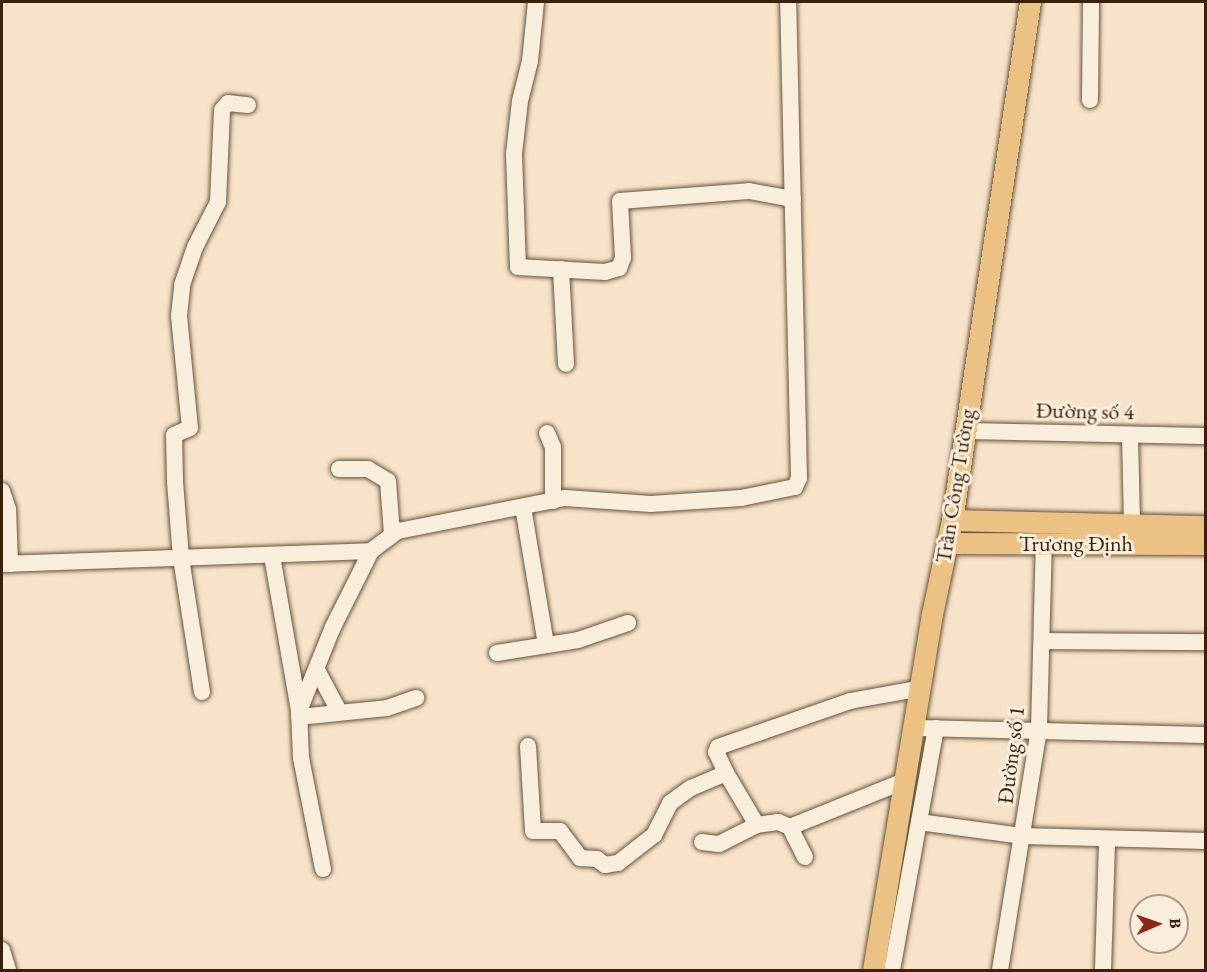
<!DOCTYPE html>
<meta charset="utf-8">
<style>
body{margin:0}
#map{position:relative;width:1207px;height:972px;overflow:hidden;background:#f6e3c9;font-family:"EB Garamond",serif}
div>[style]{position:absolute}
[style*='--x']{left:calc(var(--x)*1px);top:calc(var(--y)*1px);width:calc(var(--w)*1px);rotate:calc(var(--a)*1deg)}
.roads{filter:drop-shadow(0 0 2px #68523a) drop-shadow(0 0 2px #68523a)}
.minor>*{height:16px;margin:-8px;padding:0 8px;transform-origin:8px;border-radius:8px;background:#f9eddc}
.major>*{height:21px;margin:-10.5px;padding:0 10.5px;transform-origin:10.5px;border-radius:10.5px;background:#ebc284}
span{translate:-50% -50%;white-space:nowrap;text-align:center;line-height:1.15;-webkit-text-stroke:6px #f9eddc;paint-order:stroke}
.street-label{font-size:22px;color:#39210a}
.frame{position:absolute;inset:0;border:3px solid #39210a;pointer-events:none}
.north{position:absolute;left:1129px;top:894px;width:60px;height:60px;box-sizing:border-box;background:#f9eddc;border:2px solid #ac9b88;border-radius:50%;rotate:88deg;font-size:16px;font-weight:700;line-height:24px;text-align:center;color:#39210a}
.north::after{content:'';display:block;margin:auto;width:21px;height:27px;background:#8f2418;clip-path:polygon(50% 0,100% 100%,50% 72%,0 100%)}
</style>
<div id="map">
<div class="roads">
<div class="minor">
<div style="--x:536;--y:2;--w:59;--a:95.8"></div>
<div style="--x:530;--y:61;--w:41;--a:104"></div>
<div style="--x:520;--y:101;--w:53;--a:96.5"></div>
<div style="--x:514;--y:154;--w:113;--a:88"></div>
<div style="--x:518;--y:267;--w:87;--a:3.3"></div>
<div style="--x:605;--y:272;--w:15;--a:-16"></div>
<div style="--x:619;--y:268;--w:11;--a:-68"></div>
<div style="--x:623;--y:258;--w:57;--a:-93"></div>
<div style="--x:620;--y:201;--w:129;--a:-4.4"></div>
<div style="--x:749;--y:191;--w:45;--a:10.3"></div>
<div style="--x:1090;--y:100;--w:98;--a:-89.4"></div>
<div style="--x:561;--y:269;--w:95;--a:87"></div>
<div style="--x:964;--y:431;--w:242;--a:1.2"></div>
<div style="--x:547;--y:433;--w:15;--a:67"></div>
<div style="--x:553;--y:447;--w:54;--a:90"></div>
<div style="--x:1130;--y:435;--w:91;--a:88.7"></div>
<div style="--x:339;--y:469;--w:29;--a:0"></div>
<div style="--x:368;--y:469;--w:23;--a:31"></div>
<div style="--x:388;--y:481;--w:53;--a:85.7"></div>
<div style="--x:2;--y:491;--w:19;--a:72"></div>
<div style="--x:8;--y:509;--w:55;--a:87.9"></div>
<div style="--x:523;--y:507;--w:140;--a:80.5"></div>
<div style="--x:272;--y:556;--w:157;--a:80.1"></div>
<div style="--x:2;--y:564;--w:369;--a:-2"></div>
<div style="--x:371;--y:551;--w:34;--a:-37"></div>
<div style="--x:398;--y:531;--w:170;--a:-11.2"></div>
<div style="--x:565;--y:498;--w:86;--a:4"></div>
<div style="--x:651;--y:504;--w:90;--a:-3.8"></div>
<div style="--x:741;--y:498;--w:55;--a:-11.5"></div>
<div style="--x:795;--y:487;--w:10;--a:-66"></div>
<div style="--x:799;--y:478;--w:476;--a:-91.3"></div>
<div style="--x:1043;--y:641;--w:163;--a:0.4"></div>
<div style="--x:497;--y:653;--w:82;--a:-9.1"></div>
<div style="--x:578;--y:640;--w:53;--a:-18.8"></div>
<div style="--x:317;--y:670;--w:47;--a:61.8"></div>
<div style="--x:202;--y:692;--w:136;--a:-98.9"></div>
<div style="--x:181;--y:558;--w:77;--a:-94.5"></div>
<div style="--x:175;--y:481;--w:46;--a:-91.2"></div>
<div style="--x:174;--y:435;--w:17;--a:-24"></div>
<div style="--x:190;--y:428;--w:113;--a:-95.6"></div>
<div style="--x:179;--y:316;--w:31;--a:-84"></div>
<div style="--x:182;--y:285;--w:40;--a:-71.1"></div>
<div style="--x:195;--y:247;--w:51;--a:-62.9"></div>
<div style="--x:218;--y:202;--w:92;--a:-87.5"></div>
<div style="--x:222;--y:110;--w:9;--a:-49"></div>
<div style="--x:228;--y:103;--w:20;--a:6"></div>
<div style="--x:299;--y:717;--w:88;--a:-5.8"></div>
<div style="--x:387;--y:708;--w:31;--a:-19"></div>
<div style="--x:916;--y:728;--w:290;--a:1.4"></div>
<div style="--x:528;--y:746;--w:85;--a:86.6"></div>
<div style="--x:533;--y:831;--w:27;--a:0"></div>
<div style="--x:560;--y:831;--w:34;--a:53"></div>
<div style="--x:580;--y:858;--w:17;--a:3"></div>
<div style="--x:597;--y:859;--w:10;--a:37"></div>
<div style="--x:605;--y:865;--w:13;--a:-9"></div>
<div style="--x:618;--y:863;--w:46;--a:-37.9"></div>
<div style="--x:654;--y:835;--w:36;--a:-63"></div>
<div style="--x:670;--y:803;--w:26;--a:-36"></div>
<div style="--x:691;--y:788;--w:38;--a:-23"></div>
<div style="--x:919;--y:822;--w:105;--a:7.7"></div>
<div style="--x:1023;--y:836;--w:183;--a:1.6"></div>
<div style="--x:790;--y:827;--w:126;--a:-21.9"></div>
<div style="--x:702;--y:842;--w:17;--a:7"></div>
<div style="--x:719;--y:844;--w:42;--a:-26.6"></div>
<div style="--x:805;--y:857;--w:34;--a:-117"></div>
<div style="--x:790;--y:827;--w:13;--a:-157"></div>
<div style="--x:778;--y:822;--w:21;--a:172"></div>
<div style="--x:757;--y:825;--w:61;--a:-120.8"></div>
<div style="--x:726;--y:773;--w:23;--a:-115"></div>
<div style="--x:716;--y:752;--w:5;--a:-68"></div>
<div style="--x:718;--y:747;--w:140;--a:-19.2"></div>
<div style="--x:850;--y:701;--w:73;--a:-10.2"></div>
<div style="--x:323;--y:869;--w:113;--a:-101.2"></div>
<div style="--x:301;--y:758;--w:47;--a:-92.4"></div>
<div style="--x:299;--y:711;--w:91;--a:-68"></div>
<div style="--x:333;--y:627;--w:85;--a:-63.4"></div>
<div style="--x:2;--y:950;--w:21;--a:73"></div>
<div style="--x:892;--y:970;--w:246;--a:-79.7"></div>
<div style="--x:1000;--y:970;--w:244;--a:-80.8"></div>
<div style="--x:1039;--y:729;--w:186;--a:-88.5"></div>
<div style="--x:1103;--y:970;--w:129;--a:-88.2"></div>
</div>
<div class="major">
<div style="--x:952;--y:520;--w:254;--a:1.4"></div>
<div style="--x:947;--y:543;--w:259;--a:0.2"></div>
<div style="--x:873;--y:970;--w:361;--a:-80.6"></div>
<div style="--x:932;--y:614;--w:96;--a:-78"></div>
<div style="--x:952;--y:520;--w:524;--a:-81.44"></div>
</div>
</div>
<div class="street-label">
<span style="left:1085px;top:411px;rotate:1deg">Đường số 4</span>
<span style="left:955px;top:486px;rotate:-81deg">Trần Công Tường</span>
<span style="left:1076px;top:544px">Trương Định</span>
<span style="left:1011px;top:755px;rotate:-83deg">Đường số 1</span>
</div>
<div class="frame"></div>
<div class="north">B</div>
</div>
